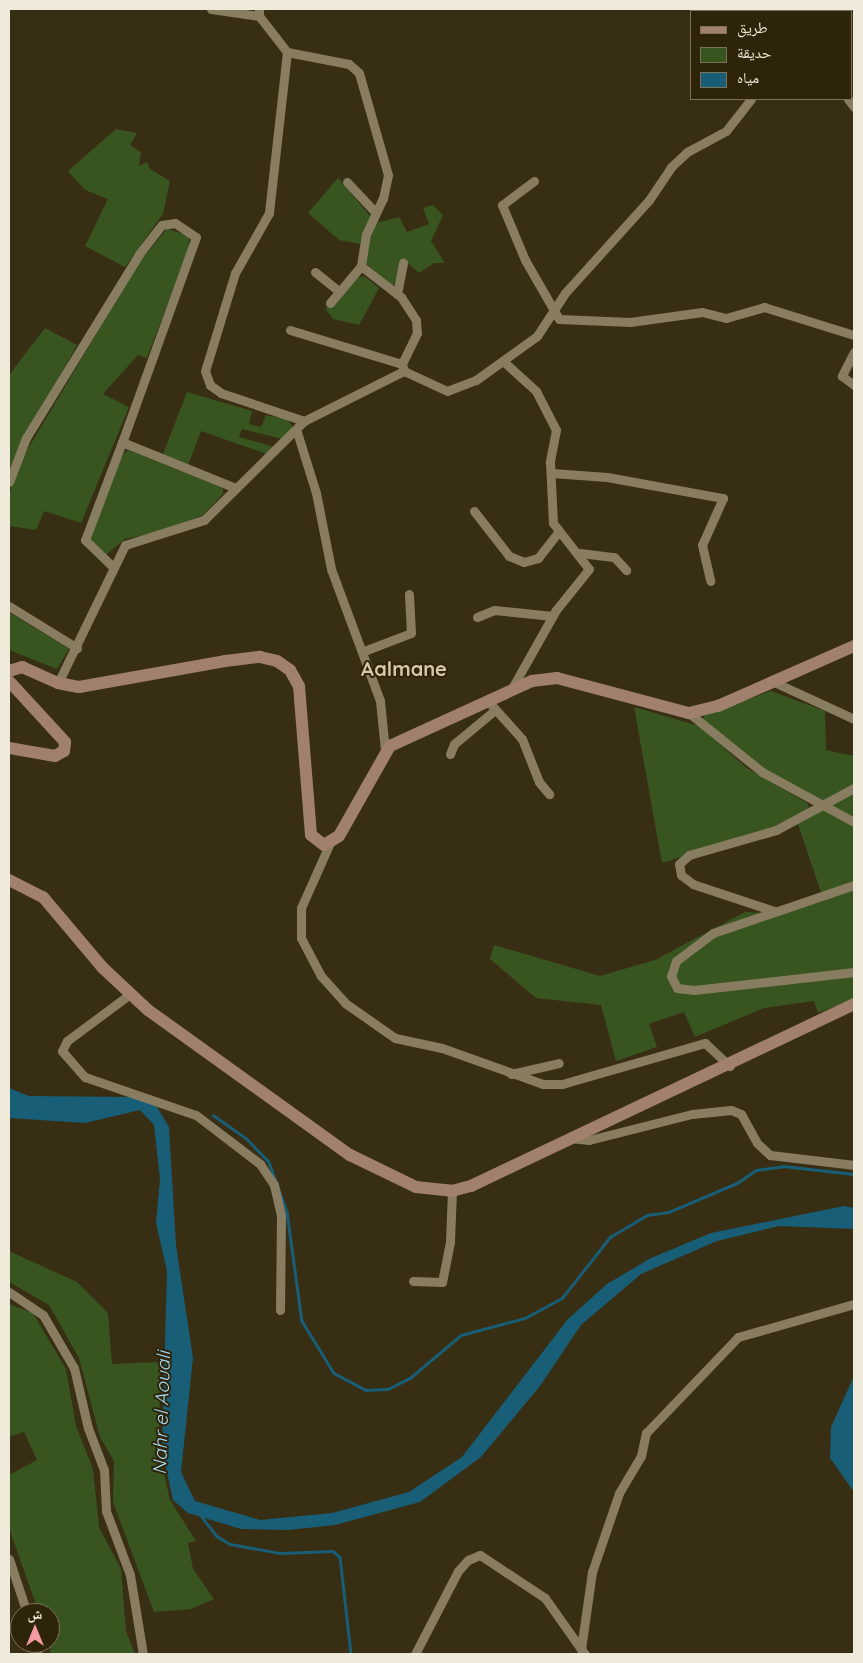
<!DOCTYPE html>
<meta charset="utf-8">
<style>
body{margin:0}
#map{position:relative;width:863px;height:1663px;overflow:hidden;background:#382e14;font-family:Quicksand,"Noto Naskh Arabic",sans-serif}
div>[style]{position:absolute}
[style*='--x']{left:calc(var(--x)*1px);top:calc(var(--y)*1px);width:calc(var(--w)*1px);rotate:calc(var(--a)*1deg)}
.green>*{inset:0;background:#39551f}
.water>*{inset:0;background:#185e76}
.stream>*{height:2.5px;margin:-1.25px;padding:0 1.25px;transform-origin:1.25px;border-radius:1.25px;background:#185e76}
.street>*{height:9px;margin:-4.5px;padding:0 4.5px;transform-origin:4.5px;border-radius:4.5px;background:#887d61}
.secondary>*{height:12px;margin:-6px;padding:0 6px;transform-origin:6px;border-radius:6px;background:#a1816e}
span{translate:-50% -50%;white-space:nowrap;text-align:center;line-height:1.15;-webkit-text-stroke:4px #2e240a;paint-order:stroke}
.water-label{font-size:19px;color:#a4daf0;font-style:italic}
.quarter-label{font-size:20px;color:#d5c9ab;font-weight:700}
.frame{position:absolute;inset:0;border:10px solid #f0eada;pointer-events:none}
.legend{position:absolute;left:690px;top:10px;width:162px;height:90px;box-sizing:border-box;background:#2e240a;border:1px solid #7c735d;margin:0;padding:6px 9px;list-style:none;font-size:15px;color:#f0eada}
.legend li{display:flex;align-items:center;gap:10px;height:25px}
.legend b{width:25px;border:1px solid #7c735d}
.north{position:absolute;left:10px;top:1603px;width:50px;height:50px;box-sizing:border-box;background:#2e240a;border:1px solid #7c735d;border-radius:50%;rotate:0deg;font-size:14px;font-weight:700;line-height:20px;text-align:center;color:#f0eada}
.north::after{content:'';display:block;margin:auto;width:18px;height:22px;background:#f49aa2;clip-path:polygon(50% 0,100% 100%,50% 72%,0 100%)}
</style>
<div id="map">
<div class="green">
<div style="clip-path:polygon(116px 129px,137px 133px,130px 145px,141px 152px,139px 166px,147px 162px,150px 169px,170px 181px,163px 214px,125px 267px,85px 246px,108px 199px,85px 190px,68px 171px)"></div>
<div style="clip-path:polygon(338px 178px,371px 217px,360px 244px,339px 240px,308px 213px)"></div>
<div style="clip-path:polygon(433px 205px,443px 215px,431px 241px,445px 263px,434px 263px,419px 273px,409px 264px,402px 267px,393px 286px,364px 262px,375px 223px,399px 217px,407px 232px,429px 224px,423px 208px)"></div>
<div style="clip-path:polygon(167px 229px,190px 236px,188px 250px,147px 358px,138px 355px,103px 394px,129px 407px,81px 523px,44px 511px,36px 530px,9px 526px,9px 495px,19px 464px,139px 262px)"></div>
<div style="clip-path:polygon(364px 276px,379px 288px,359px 325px,333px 319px,325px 308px,336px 305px,353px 279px)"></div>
<div style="clip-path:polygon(45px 328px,77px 345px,9px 469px,9px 375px)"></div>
<div style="clip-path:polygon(187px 392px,252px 411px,249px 424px,261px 427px,266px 415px,287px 419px,293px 427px,286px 440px,242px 429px,239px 437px,278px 448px,270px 455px,201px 431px,188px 465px,163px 454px)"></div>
<div style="clip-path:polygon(128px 450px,223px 488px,223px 494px,203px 515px,168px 530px,125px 539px,106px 555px,88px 537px,120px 457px)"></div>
<div style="clip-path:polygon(9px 612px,69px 649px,57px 669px,9px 650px)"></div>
<div style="clip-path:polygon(771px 691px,825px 711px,826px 750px,854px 756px,854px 999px,818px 1013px,814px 1001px,764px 1008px,695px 1037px,684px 1012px,649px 1024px,657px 1047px,616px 1061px,601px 1005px,536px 998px,490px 959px,494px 945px,600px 976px,655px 960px,745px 912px,781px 914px,824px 901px,798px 824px,830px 805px,766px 770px,703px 720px,704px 715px)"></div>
<div style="clip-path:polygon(634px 707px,699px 726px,747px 768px,807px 803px,809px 808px,774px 828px,662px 863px)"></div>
<div style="clip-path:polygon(9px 1251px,77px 1282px,108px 1313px,112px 1364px,160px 1362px,159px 1452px,170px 1500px,196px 1541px,188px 1543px,193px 1569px,214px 1599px,191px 1609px,154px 1612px,113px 1502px,114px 1461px,100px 1437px,79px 1358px,49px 1305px,9px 1282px)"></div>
<div style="clip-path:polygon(9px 1304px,33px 1313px,66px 1369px,76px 1426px,93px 1469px,99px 1527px,121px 1569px,126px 1631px,135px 1654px,50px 1654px,50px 1613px,39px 1613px,9px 1528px,9px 1475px,37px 1460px,24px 1432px,9px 1437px)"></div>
</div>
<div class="water">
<div style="clip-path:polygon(9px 1088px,29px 1096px,131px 1097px,154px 1102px,169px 1127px,176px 1245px,193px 1358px,181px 1472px,195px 1501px,260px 1520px,332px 1513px,409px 1492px,462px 1457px,568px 1319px,607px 1284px,651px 1258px,711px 1233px,844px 1206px,854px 1208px,854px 1229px,779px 1226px,717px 1241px,641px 1274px,581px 1325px,540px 1386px,481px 1457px,420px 1502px,335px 1525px,288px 1530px,241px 1529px,188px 1513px,173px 1500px,162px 1449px,167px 1271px,156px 1223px,160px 1179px,154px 1125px,140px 1110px,85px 1123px,9px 1118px)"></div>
<div style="clip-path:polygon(854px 1376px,854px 1492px,830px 1458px,831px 1427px)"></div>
</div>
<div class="stream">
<div style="--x:213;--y:1115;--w:40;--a:34.9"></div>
<div style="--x:246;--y:1138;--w:33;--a:46"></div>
<div style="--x:269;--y:1162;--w:53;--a:70.2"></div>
<div style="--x:287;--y:1212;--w:110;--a:82.2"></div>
<div style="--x:302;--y:1321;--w:61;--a:58.4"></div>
<div style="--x:334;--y:1373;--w:36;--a:28"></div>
<div style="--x:366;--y:1390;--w:22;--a:-3"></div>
<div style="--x:388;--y:1389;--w:25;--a:-27"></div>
<div style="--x:410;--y:1378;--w:67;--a:-40.1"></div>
<div style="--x:461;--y:1335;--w:66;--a:-14.9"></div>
<div style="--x:525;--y:1318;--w:42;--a:-28.4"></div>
<div style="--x:562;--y:1298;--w:78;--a:-51.8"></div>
<div style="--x:610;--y:1237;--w:43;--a:-30.7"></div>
<div style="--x:647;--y:1215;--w:22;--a:-8"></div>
<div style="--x:669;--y:1212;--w:74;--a:-23.1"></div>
<div style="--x:737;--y:1183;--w:23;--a:-34"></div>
<div style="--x:756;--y:1170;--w:27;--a:-8"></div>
<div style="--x:783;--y:1166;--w:71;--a:6.4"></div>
<div style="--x:202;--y:1517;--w:24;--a:52"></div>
<div style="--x:217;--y:1536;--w:15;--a:32"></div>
<div style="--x:230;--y:1544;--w:51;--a:10.2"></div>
<div style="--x:280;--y:1553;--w:53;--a:-2.2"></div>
<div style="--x:333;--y:1551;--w:9;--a:41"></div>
<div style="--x:340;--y:1557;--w:98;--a:83.5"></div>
</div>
<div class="street">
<div style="--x:211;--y:9;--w:49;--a:8.3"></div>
<div style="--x:259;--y:9;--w:7;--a:90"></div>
<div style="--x:259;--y:16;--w:46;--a:52.1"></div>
<div style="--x:287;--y:52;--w:63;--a:11"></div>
<div style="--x:349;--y:64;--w:13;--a:42"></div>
<div style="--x:359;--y:73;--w:106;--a:74.1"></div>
<div style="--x:388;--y:175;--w:24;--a:102"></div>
<div style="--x:383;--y:198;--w:40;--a:115"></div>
<div style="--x:366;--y:234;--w:32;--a:99"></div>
<div style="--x:361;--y:266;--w:51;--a:37.8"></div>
<div style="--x:401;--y:297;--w:27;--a:57"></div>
<div style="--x:416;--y:320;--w:13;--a:86"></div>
<div style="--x:417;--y:333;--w:34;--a:116"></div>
<div style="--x:402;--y:364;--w:7;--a:74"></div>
<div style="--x:404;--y:371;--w:47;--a:24.9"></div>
<div style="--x:447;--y:391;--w:31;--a:-21"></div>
<div style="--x:476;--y:380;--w:75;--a:-35.8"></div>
<div style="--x:537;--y:336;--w:51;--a:-56.9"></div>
<div style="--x:565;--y:293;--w:125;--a:-47.9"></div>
<div style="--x:649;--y:200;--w:40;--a:-56"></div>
<div style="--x:671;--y:167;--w:22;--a:-43"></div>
<div style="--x:687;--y:152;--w:44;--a:-28.3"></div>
<div style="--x:726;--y:131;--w:41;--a:-52"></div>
<div style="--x:721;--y:9;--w:4;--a:34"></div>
<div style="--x:790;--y:11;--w:2;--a:-63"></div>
<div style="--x:832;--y:11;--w:3;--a:-45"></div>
<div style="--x:287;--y:52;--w:162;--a:96.4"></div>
<div style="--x:269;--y:213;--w:69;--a:119.5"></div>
<div style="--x:235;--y:273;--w:102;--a:107"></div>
<div style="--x:205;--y:371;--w:15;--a:70"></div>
<div style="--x:210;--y:385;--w:14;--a:36"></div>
<div style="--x:221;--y:393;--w:88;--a:18.6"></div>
<div style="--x:848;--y:99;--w:10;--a:53"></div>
<div style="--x:534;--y:181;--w:40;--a:143"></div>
<div style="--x:502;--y:205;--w:60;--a:67.3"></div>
<div style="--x:525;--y:260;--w:68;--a:60"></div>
<div style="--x:559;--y:319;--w:71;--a:2.4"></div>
<div style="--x:630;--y:322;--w:73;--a:-7.9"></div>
<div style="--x:702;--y:312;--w:25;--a:14"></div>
<div style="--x:726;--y:318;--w:40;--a:-16"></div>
<div style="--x:764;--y:307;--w:94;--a:17.3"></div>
<div style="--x:347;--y:182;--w:42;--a:46.9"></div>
<div style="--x:315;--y:272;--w:28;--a:39"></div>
<div style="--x:397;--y:294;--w:32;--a:-79"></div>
<div style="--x:330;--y:303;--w:48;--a:-50"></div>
<div style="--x:290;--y:330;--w:117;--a:16.9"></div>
<div style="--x:854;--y:352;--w:27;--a:117"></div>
<div style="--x:842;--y:376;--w:15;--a:37"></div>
<div style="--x:503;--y:361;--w:45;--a:42.3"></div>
<div style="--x:536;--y:391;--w:44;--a:62.9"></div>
<div style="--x:556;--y:430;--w:33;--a:101"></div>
<div style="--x:550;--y:462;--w:61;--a:87.2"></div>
<div style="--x:553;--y:523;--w:58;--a:52"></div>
<div style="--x:589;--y:569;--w:53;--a:128.8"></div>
<div style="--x:556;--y:610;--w:92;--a:119.4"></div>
<div style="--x:297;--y:432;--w:64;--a:72.7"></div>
<div style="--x:316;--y:493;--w:77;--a:78.8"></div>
<div style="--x:331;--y:569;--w:141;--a:69.6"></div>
<div style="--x:380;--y:701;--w:49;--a:84.2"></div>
<div style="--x:552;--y:473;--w:55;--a:4.2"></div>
<div style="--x:607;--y:477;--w:118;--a:10.3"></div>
<div style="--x:723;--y:498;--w:51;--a:114.1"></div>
<div style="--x:702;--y:545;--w:37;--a:77"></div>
<div style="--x:9;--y:482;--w:47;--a:-68.9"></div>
<div style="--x:26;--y:438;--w:216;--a:-58.4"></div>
<div style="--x:139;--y:254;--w:37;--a:-52"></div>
<div style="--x:162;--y:225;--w:13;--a:-9"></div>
<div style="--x:175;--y:223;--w:25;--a:34"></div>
<div style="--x:196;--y:237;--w:218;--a:109.8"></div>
<div style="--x:474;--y:511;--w:57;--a:52.1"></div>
<div style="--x:509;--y:556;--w:16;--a:22"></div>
<div style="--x:524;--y:562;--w:15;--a:-16"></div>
<div style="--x:538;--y:558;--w:31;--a:-52"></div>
<div style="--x:580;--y:553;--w:34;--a:7"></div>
<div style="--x:614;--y:557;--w:18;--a:47"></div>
<div style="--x:112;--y:566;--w:37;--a:-136"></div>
<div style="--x:85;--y:540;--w:105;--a:-69.3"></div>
<div style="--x:122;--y:442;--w:123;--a:22"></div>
<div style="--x:9;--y:606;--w:80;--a:31.7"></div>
<div style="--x:477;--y:617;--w:18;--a:-22"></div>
<div style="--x:494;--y:610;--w:59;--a:5.8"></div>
<div style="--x:364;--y:651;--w:50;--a:-21"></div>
<div style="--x:411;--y:633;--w:39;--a:-93"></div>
<div style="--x:774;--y:682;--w:88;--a:24.8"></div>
<div style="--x:58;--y:683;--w:153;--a:-64.1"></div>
<div style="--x:125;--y:545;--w:83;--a:-17.6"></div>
<div style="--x:204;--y:520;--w:141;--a:-44.7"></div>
<div style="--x:304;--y:421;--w:112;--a:-26.6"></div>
<div style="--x:487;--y:700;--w:52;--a:48.1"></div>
<div style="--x:522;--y:739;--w:46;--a:68.4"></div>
<div style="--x:539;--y:782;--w:16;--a:50"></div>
<div style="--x:689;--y:713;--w:94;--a:38.9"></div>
<div style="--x:762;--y:772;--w:105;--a:28.5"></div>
<div style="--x:450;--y:754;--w:11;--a:-68"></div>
<div style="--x:454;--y:744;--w:53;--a:-39.7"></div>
<div style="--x:329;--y:845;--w:69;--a:114"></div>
<div style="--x:301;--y:908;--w:30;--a:90"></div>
<div style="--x:301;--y:938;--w:43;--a:62.2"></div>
<div style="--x:321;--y:976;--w:36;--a:48"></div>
<div style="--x:345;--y:1003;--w:61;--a:35"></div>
<div style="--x:395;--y:1038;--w:48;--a:12"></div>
<div style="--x:442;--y:1048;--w:107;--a:19.6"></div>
<div style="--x:543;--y:1084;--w:19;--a:0"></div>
<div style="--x:562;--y:1084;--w:149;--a:-16"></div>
<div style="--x:705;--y:1043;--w:34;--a:43"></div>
<div style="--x:854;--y:885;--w:149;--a:161.2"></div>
<div style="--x:713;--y:933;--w:46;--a:142.9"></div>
<div style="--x:676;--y:961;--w:16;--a:108"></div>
<div style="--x:671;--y:976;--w:13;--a:63"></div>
<div style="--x:677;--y:988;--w:17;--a:7"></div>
<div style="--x:694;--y:990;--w:161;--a:-6.4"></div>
<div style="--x:774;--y:911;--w:85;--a:-161.6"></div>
<div style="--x:693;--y:884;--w:15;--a:-143"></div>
<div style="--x:681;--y:875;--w:11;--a:-100"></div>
<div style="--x:679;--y:864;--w:13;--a:-42"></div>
<div style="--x:689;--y:855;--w:91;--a:-16"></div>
<div style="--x:776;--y:830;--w:89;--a:-28.3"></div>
<div style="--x:130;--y:994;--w:79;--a:143.3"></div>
<div style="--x:67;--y:1041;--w:11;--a:117"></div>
<div style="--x:62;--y:1051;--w:35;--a:49"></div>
<div style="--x:85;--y:1077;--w:117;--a:18.9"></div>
<div style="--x:196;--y:1115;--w:81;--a:37.4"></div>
<div style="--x:260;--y:1164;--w:25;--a:56"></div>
<div style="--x:274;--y:1185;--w:31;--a:77"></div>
<div style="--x:281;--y:1215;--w:95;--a:90.6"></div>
<div style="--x:511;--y:1074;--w:49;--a:-12.9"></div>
<div style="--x:570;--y:1138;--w:19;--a:6"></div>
<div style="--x:589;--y:1140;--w:106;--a:-14.2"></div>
<div style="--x:692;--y:1114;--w:39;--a:-6"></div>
<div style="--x:731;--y:1110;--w:11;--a:22"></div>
<div style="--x:741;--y:1114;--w:33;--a:61"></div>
<div style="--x:757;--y:1143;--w:18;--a:43"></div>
<div style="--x:770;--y:1155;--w:85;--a:6.8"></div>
<div style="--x:413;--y:1281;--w:29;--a:2"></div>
<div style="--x:442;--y:1282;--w:41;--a:-78.7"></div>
<div style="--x:450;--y:1242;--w:51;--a:-87.8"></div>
<div style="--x:9;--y:1292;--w:41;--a:34.1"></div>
<div style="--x:43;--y:1315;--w:61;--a:59.7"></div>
<div style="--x:74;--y:1368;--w:62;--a:76.9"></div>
<div style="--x:88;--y:1428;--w:45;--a:69.1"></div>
<div style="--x:104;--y:1470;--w:41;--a:87.2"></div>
<div style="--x:106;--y:1511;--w:68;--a:69.4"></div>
<div style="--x:130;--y:1575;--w:80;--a:80.7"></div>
<div style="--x:9;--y:1559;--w:57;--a:71.6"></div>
<div style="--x:35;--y:1643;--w:11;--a:75"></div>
<div style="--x:415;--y:1654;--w:93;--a:-62.6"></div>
<div style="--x:458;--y:1571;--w:15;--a:-48"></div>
<div style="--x:468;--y:1560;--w:13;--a:-23"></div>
<div style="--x:480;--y:1555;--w:78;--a:33.5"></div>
<div style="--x:545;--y:1598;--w:62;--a:54.8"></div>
<div style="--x:585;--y:1654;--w:6;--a:-129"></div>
<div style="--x:581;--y:1649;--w:78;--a:-81.9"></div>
<div style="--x:592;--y:1572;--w:83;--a:-71.1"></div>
<div style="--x:619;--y:1493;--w:43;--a:-59.3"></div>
<div style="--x:641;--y:1456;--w:24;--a:-78"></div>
<div style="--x:646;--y:1433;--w:133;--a:-46.2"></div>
<div style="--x:738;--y:1337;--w:121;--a:-15.9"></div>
</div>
<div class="secondary">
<div style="--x:9;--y:671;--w:14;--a:-17"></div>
<div style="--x:22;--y:667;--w:39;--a:24"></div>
<div style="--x:58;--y:683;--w:21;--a:11"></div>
<div style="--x:79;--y:687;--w:148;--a:-10.1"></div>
<div style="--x:225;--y:661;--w:35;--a:-7"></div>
<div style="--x:260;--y:657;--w:17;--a:13"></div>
<div style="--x:277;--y:661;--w:16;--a:35"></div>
<div style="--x:290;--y:670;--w:18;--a:61"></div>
<div style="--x:299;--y:686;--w:149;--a:85.4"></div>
<div style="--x:311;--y:835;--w:16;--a:38"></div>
<div style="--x:324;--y:845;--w:17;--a:-31"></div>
<div style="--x:339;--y:836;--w:103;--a:-60.5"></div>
<div style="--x:390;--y:746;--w:156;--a:-24.6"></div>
<div style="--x:532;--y:681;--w:25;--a:-7"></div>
<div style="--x:557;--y:678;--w:137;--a:14.9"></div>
<div style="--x:689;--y:713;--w:30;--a:-14"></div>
<div style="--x:718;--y:706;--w:149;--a:-23.8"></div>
<div style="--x:9;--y:681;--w:83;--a:47.4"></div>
<div style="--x:65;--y:742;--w:9;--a:96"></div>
<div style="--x:64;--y:751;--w:10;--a:151"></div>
<div style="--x:55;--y:756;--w:47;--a:-170.1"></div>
<div style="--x:9;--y:880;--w:38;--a:27"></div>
<div style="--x:43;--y:897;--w:93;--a:49.8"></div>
<div style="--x:103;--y:968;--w:62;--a:43"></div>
<div style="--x:148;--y:1010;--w:249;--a:35.7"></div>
<div style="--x:350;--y:1155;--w:73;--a:25.9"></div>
<div style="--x:416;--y:1187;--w:36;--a:6"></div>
<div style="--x:452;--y:1191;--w:20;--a:-15"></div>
<div style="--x:471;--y:1186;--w:424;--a:-25.4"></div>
</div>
<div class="water-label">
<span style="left:162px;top:1413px;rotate:-88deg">Nahr el Aouali</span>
</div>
<div class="quarter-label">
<span style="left:404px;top:668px">Aalmane</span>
</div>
<div class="frame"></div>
<ul class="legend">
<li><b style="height:6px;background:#a1816e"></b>طريق</li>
<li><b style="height:14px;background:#39551f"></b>حديقة</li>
<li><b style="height:14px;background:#185e76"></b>مياه</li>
</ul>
<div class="north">ش</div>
</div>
